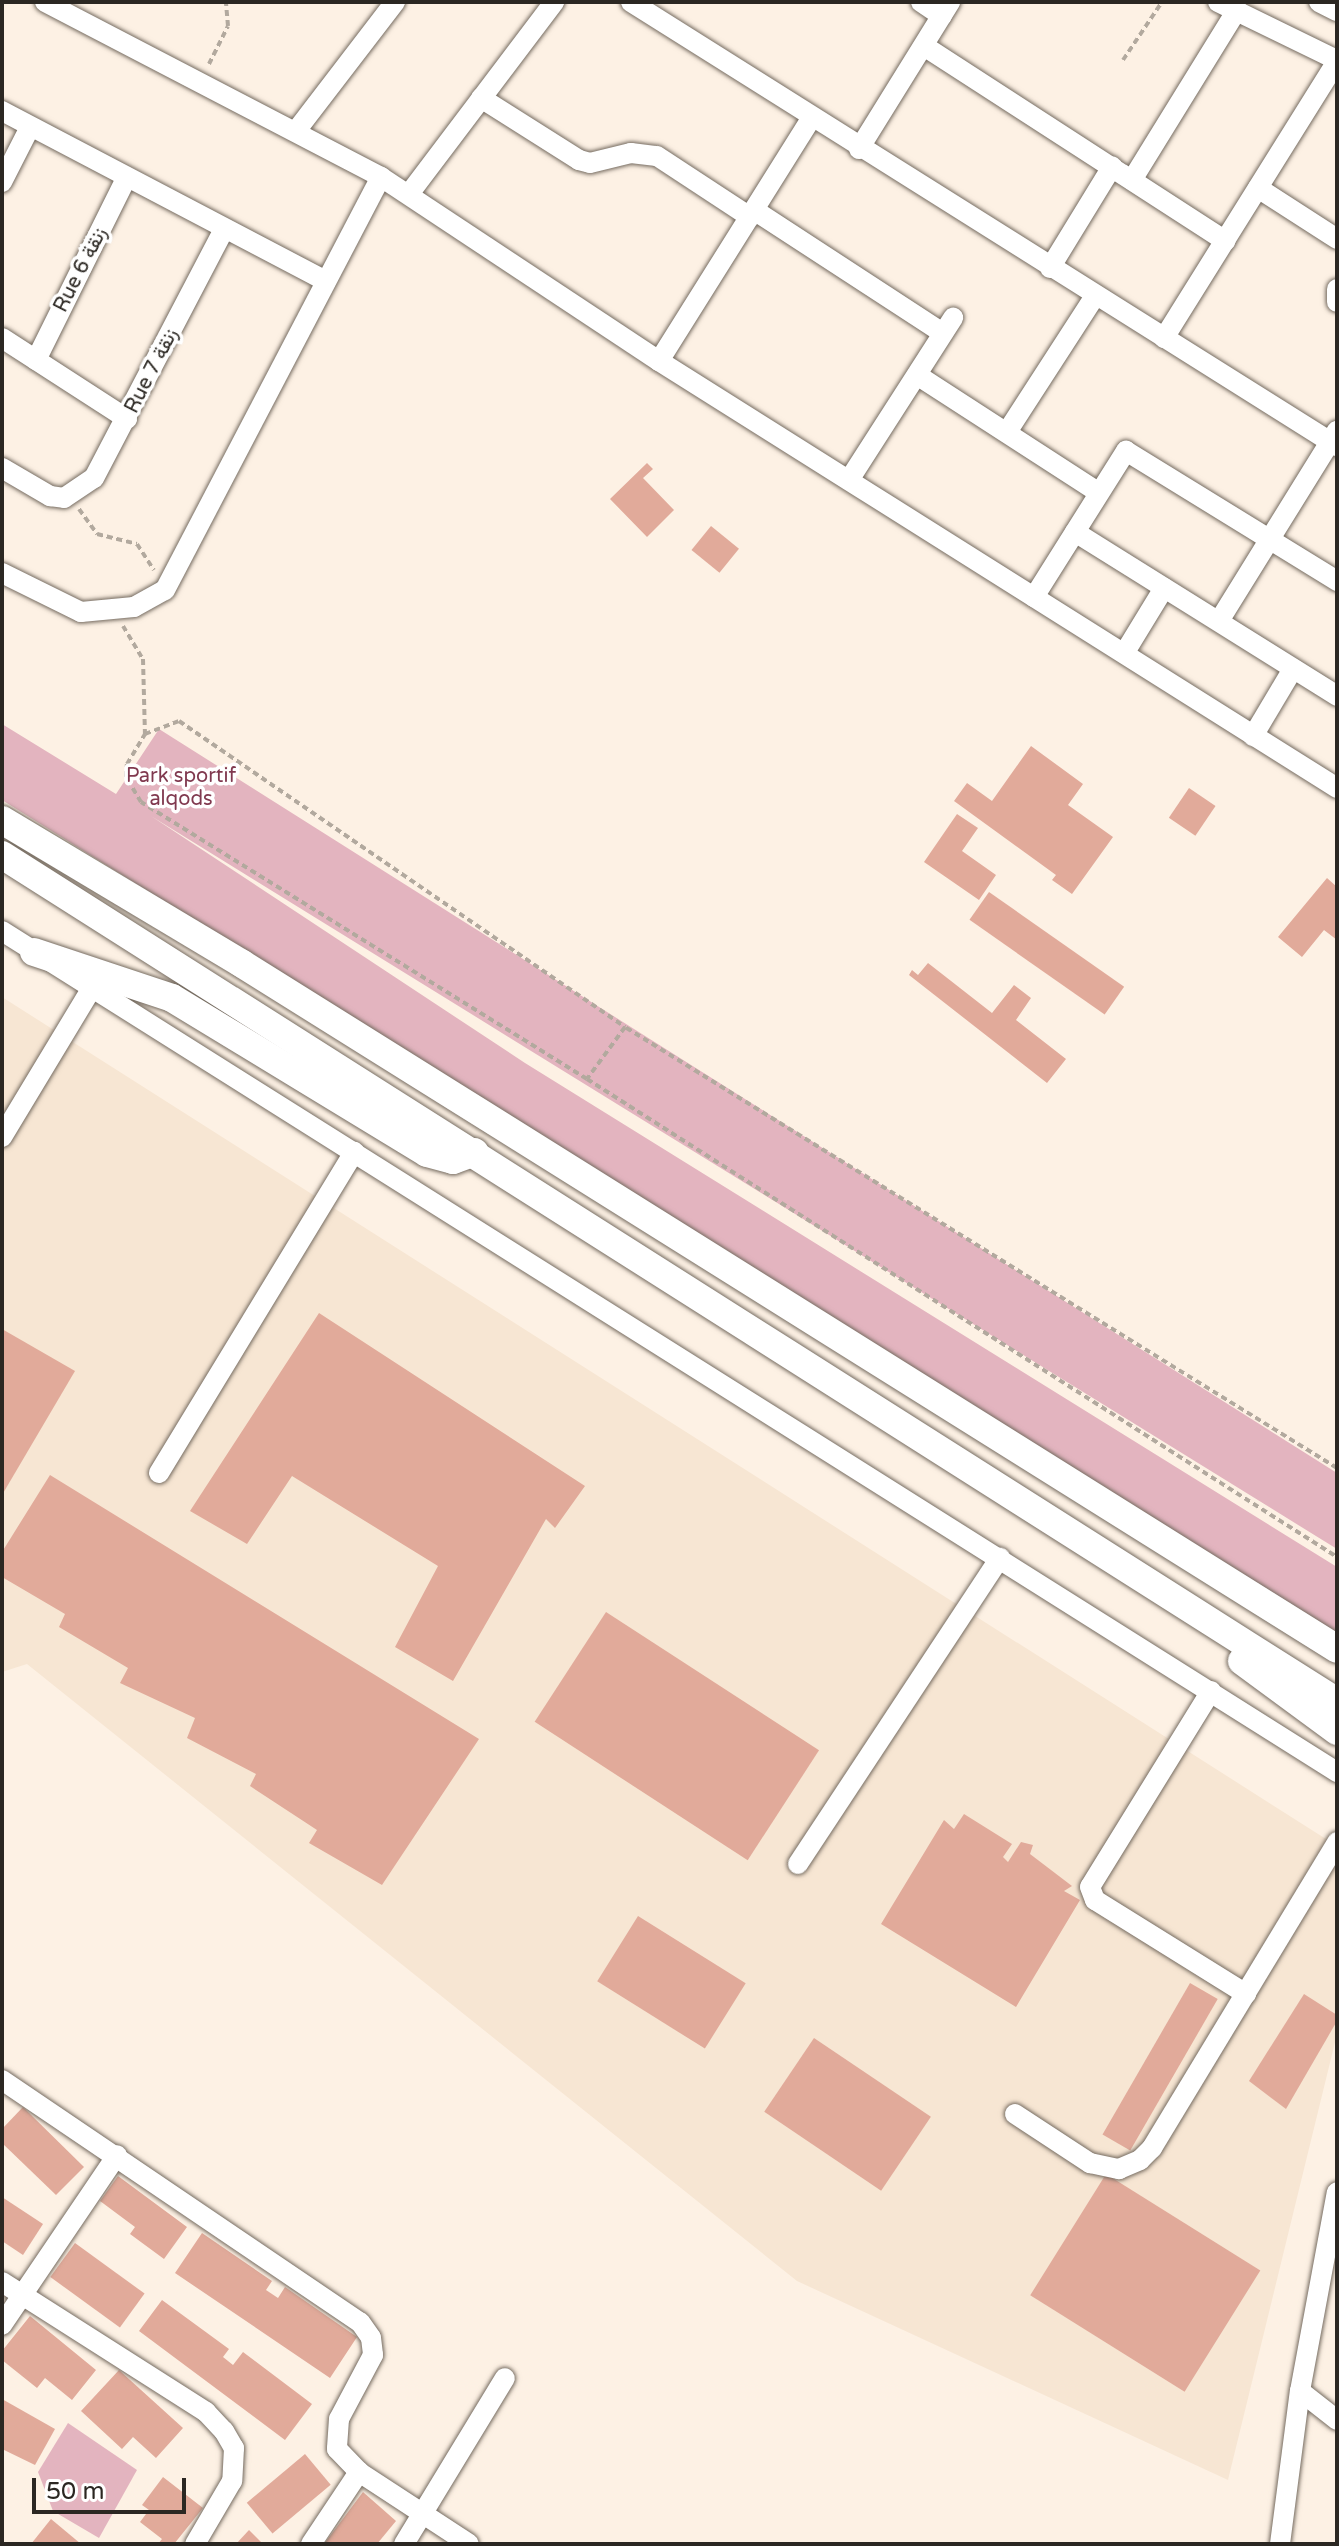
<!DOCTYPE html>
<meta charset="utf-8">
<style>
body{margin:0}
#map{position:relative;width:1339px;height:2546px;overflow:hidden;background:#fdf1e4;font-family:"Varela Round",Vazirmatn,sans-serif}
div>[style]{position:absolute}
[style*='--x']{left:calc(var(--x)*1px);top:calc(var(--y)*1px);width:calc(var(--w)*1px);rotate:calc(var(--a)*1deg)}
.built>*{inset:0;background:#f7e6d3}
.green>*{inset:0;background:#e3b4bf}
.building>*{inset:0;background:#e1aa9a;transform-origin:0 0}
.path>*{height:4px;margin-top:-2px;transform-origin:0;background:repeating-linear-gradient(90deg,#b2a99e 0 6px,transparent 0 10px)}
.roads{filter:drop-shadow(0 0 2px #756b60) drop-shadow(0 0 2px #756b60)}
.minor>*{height:20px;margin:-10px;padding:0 10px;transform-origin:10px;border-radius:10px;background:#fff}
.highway>*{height:28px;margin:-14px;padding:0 14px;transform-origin:14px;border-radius:14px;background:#fff}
span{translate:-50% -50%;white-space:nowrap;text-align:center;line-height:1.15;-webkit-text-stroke:7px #fff;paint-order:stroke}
.street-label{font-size:20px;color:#2b2722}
.park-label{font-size:20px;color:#80394f}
.frame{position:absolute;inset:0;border:4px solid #2b2722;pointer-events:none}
.scale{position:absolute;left:32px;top:2478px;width:154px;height:36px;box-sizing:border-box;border:4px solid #2b2722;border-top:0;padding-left:10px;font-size:24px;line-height:28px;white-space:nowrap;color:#2b2722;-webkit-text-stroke:6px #fff;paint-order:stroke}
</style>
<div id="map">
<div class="built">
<div style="clip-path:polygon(2px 997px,1337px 1846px,1337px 2034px,1228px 2480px,797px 2281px,27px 1664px,2px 1672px)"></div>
</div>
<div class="green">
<div style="clip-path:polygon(2px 724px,116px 794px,159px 729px,1337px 1473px,1337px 1549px,151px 816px,525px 1063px,1337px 1567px,1337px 1633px,2px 800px)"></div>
<div style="clip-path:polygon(68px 2423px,137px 2470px,99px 2538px,53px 2511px,38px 2472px)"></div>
</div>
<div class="building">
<div style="clip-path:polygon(647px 463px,653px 469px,643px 478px,674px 510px,647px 537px,610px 499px)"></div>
<div style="left:711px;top:526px;width:36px;height:31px;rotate:39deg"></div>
<div style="clip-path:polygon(1031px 746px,1083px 784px,1068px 805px,1113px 837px,1072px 894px,1052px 880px,1056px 875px,954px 801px,967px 783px,992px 801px)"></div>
<div style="left:1189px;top:788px;width:32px;height:36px;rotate:34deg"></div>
<div style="clip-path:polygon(957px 814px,978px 828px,962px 851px,996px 875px,979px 900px,924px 862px)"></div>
<div style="clip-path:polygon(1327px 878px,1337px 887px,1337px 940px,1324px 930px,1302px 957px,1278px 937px)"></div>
<div style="left:989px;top:892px;width:165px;height:34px;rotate:35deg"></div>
<div style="clip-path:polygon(928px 963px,992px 1013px,1014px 985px,1031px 998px,1016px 1020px,1066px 1059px,1047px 1083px,909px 975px,912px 970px,918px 975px)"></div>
<div style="clip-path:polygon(319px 1313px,585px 1486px,555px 1528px,546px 1519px,453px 1681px,395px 1647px,438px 1566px,292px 1476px,247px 1544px,190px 1511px)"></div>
<div style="clip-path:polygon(2px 1329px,75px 1371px,2px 1495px)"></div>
<div style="clip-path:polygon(50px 1475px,479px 1739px,382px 1885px,309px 1843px,317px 1830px,250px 1786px,256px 1774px,187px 1738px,195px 1718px,120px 1683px,128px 1668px,59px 1627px,65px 1614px,2px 1577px,2px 1552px)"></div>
<div style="left:606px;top:1612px;width:254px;height:131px;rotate:33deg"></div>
<div style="clip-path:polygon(964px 1814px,1012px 1844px,1003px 1857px,1008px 1862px,1021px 1842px,1033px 1845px,1030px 1854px,1072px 1886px,1064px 1891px,1080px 1900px,1016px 2007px,881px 1924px,944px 1820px,954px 1829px)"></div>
<div style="left:638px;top:1916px;width:127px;height:77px;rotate:32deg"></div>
<div style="left:1190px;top:1983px;width:32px;height:175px;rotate:30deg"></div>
<div style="clip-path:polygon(1304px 1994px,1337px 2015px,1337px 2021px,1286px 2109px,1249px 2081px)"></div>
<div style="left:814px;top:2038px;width:141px;height:89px;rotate:34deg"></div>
<div style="clip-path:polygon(23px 2107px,84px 2167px,56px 2195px,2px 2143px,2px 2129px)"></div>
<div style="left:1106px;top:2174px;width:182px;height:143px;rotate:32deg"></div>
<div style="clip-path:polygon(118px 2176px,187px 2227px,164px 2259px,130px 2234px,135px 2227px,100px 2201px)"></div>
<div style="clip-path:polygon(2px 2197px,43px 2224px,23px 2255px,2px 2241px)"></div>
<div style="clip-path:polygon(202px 2233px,272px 2281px,266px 2290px,278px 2298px,285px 2287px,357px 2337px,330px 2378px,175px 2273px)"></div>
<div style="left:75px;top:2243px;width:86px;height:42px;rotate:36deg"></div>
<div style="clip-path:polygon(162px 2300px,229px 2349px,223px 2357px,233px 2365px,243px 2352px,312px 2404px,285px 2440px,139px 2331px)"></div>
<div style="clip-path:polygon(30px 2316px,96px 2370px,72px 2400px,45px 2378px,37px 2388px,2px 2360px,2px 2351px)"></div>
<div style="clip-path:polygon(119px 2370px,183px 2428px,156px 2458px,133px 2437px,122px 2449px,81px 2411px)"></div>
<div style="clip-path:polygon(2px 2399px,55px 2429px,35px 2465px,2px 2449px)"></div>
<div style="left:305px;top:2454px;width:40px;height:76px;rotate:50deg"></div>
<div style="clip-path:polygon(163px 2477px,203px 2508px,174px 2544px,158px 2544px,162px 2539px,140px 2522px,149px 2510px,142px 2505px)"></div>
<div style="clip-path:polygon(363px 2492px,396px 2521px,377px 2544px,324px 2544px)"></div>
<div style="clip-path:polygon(51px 2519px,81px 2544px,31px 2544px)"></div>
<div style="clip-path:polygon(249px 2530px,263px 2544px,236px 2544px)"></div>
</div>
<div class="path">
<div style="--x:1123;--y:60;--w:70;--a:-56.1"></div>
<div style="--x:209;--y:64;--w:42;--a:-63.4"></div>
<div style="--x:228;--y:26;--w:24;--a:-95"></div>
<div style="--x:79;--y:509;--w:31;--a:54"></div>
<div style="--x:97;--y:534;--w:41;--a:14"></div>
<div style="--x:137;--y:544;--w:31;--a:57"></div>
<div style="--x:123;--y:626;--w:39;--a:59"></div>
<div style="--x:143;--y:659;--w:75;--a:88.5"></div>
<div style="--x:587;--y:1079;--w:525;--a:-148.16"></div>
<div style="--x:141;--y:802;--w:29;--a:-121"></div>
<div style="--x:126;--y:777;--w:13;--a:-86"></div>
<div style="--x:127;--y:764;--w:35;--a:-59"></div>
<div style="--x:145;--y:734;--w:36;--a:-21"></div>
<div style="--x:179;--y:721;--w:541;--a:34.45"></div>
<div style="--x:1337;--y:1468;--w:838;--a:-148.23"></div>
<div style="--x:625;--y:1027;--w:64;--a:126.2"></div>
<div style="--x:587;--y:1079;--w:889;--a:32.51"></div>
</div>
<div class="roads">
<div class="minor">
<div style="--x:45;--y:2;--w:379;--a:27.5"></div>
<div style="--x:381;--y:177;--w:333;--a:33.5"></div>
<div style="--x:659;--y:361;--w:801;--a:32.2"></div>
<div style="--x:631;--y:2;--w:834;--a:32.17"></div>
<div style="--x:921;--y:2;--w:25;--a:34"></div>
<div style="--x:1218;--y:2;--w:132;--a:26"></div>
<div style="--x:1319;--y:2;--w:20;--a:27"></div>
<div style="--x:924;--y:46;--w:359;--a:32.9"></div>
<div style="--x:481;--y:98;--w:116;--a:32.3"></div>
<div style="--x:579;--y:160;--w:11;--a:15"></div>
<div style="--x:590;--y:163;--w:42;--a:-13.7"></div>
<div style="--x:631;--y:153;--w:26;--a:7"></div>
<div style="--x:657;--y:156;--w:111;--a:33.3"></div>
<div style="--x:2;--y:111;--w:366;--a:27.7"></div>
<div style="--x:296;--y:131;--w:163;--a:-52.5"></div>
<div style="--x:859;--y:149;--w:173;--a:-58.2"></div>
<div style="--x:1132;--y:180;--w:200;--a:-58.3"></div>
<div style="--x:2;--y:182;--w:62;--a:-63"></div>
<div style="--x:1258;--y:188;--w:94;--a:32.8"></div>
<div style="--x:409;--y:194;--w:241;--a:-52.9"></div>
<div style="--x:754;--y:210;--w:225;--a:33.1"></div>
<div style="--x:1050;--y:268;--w:119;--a:-58.5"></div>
<div style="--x:1337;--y:289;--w:13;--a:90"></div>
<div style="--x:2;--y:338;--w:149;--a:32.9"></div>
<div style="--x:1164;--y:338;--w:327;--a:-58"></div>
<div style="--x:36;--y:360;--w:202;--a:-63.6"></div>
<div style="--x:659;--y:361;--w:286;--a:-57.9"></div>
<div style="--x:917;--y:375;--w:216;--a:32.9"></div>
<div style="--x:1007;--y:432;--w:162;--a:-57.1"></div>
<div style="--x:2;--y:468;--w:56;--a:30.3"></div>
<div style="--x:50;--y:496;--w:14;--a:8"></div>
<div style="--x:64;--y:498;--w:36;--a:-34"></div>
<div style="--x:94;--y:478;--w:279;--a:-62.4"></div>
<div style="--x:849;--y:480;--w:193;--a:-57.3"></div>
<div style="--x:1075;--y:532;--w:309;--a:32"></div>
<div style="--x:2;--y:573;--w:88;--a:26.3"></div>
<div style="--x:81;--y:612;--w:53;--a:-5.4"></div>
<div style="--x:134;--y:607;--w:35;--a:-29"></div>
<div style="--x:165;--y:590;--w:466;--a:-62.4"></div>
<div style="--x:1034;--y:597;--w:173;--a:-57.8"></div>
<div style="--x:1126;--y:451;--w:248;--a:31.6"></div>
<div style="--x:1219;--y:621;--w:224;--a:-58.2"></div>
<div style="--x:1125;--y:652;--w:75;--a:-58.6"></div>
<div style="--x:1253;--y:736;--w:78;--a:-59.2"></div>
<div style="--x:2;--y:931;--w:1578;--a:32.21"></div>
<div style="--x:2;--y:1137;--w:174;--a:-58.9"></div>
<div style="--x:159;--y:1473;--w:376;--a:-58.7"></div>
<div style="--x:1211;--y:1691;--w:230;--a:121.7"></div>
<div style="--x:1090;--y:1887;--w:14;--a:69"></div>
<div style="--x:1095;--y:1900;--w:178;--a:31.9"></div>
<div style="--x:798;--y:1864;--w:367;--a:-56.6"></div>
<div style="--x:2;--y:2080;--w:432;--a:34.1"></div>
<div style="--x:360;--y:2322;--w:19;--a:55"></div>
<div style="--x:371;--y:2338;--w:17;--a:83"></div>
<div style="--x:373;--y:2355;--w:72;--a:118"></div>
<div style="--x:339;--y:2419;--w:30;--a:94"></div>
<div style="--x:337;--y:2449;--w:32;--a:46"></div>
<div style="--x:359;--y:2472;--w:131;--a:33.2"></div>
<div style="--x:1015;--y:2114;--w:90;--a:33.2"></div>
<div style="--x:1090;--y:2163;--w:30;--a:12"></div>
<div style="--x:1119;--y:2169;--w:23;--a:-23"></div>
<div style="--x:1140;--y:2160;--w:17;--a:-45"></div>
<div style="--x:1152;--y:2148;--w:358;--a:-58.8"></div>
<div style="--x:2;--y:2282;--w:242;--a:32.5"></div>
<div style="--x:206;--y:2412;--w:26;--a:47"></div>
<div style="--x:224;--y:2431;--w:20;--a:60"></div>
<div style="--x:234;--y:2448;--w:33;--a:93"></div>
<div style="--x:232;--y:2481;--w:73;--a:120.4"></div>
<div style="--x:2;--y:2325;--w:205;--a:-55.9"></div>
<div style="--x:1300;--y:2391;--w:47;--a:38.1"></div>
<div style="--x:311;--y:2544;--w:87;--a:-56.3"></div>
<div style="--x:404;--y:2544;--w:194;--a:-58.7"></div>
<div style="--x:1280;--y:2544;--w:154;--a:-82.6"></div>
<div style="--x:1300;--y:2391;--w:202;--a:-79.5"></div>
</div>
<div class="highway">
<div style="--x:2;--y:820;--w:279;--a:30.9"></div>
<div style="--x:241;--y:963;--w:1293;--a:32.04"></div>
<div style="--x:2;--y:855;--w:1581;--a:32.39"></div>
<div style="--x:34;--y:952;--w:145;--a:18.4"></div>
<div style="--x:172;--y:998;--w:298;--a:31.3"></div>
<div style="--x:427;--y:1153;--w:27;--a:15"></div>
<div style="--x:453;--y:1160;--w:23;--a:-20"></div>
<div style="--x:1242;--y:1661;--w:118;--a:36.4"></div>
</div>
</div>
<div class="street-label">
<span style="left:81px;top:270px;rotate:-63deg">Rue 6 زنقة</span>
<span style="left:152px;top:371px;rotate:-63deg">Rue 7 زنقة</span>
</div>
<div class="park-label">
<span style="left:181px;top:788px">Park sportif<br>alqods</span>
</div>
<div class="frame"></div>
<div class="scale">50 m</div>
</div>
